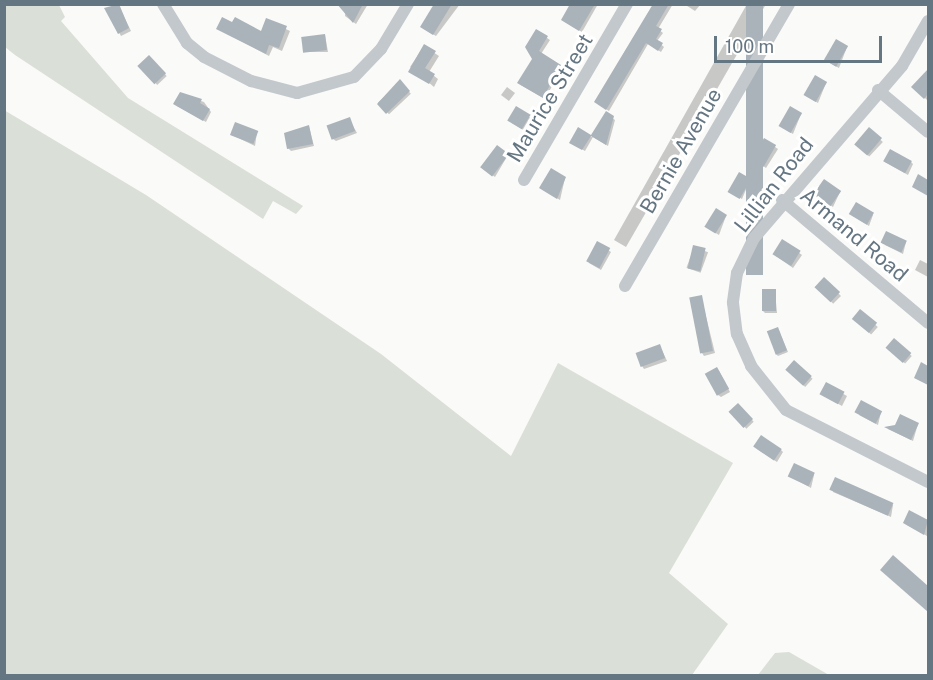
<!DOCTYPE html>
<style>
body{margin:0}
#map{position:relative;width:933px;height:680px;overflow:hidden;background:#fafaf8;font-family:"Public Sans",sans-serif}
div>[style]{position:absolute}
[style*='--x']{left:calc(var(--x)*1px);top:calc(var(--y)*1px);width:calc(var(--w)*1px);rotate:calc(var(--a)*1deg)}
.green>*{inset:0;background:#dadfd7}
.shadow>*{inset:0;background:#0003;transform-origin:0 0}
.building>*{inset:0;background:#aab3b9;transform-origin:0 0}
.minor>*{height:12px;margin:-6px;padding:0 6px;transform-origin:6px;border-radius:6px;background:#c3c8cc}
span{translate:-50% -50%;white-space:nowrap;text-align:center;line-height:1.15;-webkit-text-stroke:6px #fff;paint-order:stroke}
.street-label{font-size:21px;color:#657683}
.frame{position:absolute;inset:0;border:6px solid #657683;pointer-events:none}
.scale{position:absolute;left:714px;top:36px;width:168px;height:27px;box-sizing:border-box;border:3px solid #657683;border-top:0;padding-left:8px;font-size:18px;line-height:21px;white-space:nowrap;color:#657683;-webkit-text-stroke:4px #fff;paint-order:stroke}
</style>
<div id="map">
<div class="green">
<div style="clip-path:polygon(5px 4px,59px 5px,65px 17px,61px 21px,128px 98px,303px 206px,296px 214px,273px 201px,263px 219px,15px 55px,5px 47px)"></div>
<div style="clip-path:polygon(4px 110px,146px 195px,381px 354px,511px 456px,558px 363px,733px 463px,669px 573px,728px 624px,692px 675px,5px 675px)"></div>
<div style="clip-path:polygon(789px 652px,829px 675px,758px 675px,775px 653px)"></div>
</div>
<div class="shadow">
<div style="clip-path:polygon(118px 4px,131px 31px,121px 36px,106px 9px)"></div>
<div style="clip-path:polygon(346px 4px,368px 4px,356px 24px,345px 16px)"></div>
<div style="clip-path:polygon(436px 4px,460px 4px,436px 36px,424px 29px)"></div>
<div style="clip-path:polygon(572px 4px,598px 4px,582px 32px,565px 22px)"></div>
<div style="clip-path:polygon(655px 4px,673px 4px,658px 29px,663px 33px,657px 41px,664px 47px,661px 52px,648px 44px,609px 111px,598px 104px)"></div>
<div style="clip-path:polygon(684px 4px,701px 4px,695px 11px)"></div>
<div style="clip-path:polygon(747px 4px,766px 4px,626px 247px,614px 240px)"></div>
<div style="clip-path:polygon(267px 20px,290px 31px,282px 51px,273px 47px,269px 56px,218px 29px,262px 33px)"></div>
<div style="clip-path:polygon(537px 31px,550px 40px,541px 54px,562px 68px,545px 99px,521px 85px,534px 59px)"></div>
<div style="clip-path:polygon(325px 35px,328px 52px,304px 52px)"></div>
<div style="clip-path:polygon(424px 46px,439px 56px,429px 72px,438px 79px,434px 87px,410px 67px)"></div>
<div style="clip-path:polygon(847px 47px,839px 68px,828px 62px)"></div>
<div style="left:149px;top:57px;width:26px;height:13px;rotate:47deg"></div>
<div style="clip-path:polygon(927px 73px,928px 74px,927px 100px,914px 87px)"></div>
<div style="left:400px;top:82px;width:16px;height:30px;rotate:47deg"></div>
<div style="clip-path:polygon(826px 83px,818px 103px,808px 97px)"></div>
<div style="left:507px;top:87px;width:10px;height:10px;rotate:37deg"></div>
<div style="clip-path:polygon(181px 94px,204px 102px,211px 112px,206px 122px,177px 106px)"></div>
<div style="clip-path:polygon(517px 108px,532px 119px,525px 131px,512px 123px)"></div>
<div style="clip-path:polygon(607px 114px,615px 120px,608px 146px,593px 137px,585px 151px,573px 144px,578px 129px,592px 137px)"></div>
<div style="clip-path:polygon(801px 114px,793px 134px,783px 128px)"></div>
<div style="clip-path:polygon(349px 119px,357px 133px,336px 141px,333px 139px)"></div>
<div style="clip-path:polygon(309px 127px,314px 146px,291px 151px,288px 148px)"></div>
<div style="left:869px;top:129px;width:19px;height:20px;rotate:43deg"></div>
<div style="clip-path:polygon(257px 132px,255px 146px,232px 135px)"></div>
<div style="clip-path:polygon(765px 140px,778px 149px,766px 168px,756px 161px)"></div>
<div style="clip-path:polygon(508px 155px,495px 177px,484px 169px)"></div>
<div style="clip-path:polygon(885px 162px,911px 162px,913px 164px,908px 175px)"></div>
<div style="clip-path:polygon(565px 178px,560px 200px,543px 190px)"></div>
<div style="clip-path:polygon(750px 180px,742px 199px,733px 194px)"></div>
<div style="clip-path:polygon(840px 192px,833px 207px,817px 196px)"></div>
<div style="clip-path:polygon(873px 215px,869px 226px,853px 216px)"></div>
<div style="clip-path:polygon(726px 216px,719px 235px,709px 229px)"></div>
<div style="clip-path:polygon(783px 241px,802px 255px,793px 268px,776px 256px)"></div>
<div style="clip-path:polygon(906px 242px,903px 254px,885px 245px)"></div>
<div style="clip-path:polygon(598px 243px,611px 252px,601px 270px,589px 263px)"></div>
<div style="left:694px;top:247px;width:15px;height:22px;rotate:20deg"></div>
<div style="clip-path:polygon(920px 260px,928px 264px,928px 277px,915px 270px)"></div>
<div style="left:824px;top:279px;width:24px;height:11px;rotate:45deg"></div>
<div style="clip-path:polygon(775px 291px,777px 313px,765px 313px,763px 311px)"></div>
<div style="clip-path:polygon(701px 296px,715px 353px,704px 356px,702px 353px)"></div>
<div style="left:860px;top:311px;width:24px;height:10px;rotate:42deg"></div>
<div style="clip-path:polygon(779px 331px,788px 352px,778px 356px,776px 354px)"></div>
<div style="left:894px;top:340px;width:24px;height:10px;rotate:42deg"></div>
<div style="clip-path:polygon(660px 346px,667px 361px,644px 369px,642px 366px)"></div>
<div style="left:794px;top:362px;width:25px;height:11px;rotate:42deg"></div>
<div style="clip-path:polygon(719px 371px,730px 392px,721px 397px,718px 395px)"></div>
<div style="clip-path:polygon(826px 384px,847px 396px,842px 406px,824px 396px)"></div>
<div style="left:738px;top:405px;width:23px;height:10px;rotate:47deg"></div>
<div style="clip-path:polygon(881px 412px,878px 425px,859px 415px)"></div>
<div style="clip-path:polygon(918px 424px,913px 441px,888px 429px)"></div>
<div style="clip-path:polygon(757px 449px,781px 450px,783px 452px,777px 462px)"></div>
<div style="clip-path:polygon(814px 475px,811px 488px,789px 476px)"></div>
<div style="clip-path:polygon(836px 479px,893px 505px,891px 517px,833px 492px)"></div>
<div style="clip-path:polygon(910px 512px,928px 522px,927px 536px,907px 525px)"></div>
</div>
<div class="building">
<div style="clip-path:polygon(119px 4px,129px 28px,118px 34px,104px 8px)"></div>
<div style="clip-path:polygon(337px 4px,363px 4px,353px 23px)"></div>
<div style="clip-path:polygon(434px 4px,452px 4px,433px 35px,420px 27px)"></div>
<div style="clip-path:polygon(570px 4px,595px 4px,579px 31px,561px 20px)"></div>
<div style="clip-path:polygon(653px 4px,669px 4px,656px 26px,662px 29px,656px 39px,663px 43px,658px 51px,646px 43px,606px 110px,594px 102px)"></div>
<div style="left:746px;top:4px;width:17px;height:271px"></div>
<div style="clip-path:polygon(222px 17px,232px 22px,235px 17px,261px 31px,266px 18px,287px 26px,279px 48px,269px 45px,266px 54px,216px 29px)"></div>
<div style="clip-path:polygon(536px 29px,548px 36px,539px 51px,561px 65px,543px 98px,517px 83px,532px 59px,525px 47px)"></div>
<div style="left:325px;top:34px;width:16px;height:24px;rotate:83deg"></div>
<div style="left:836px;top:39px;width:14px;height:24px;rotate:30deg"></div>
<div style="clip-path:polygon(424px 44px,436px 51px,425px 68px,435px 74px,429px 84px,408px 72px)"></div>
<div style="left:149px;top:55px;width:25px;height:16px;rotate:47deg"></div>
<div style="clip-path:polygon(928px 69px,928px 94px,924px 99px,911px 87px)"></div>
<div style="left:815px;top:75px;width:14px;height:23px;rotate:30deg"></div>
<div style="clip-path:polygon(400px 79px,410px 91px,386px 114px,377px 104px)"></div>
<div style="clip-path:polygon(180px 92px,202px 99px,200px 103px,210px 109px,203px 121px,173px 104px)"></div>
<div style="left:516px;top:106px;width:17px;height:17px;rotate:31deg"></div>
<div style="left:790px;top:106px;width:14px;height:23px;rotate:30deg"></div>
<div style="clip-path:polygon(606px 111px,614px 116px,606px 145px,591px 136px,582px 150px,569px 143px,578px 127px,591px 135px)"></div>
<div style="left:350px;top:117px;width:15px;height:25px;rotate:70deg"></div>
<div style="left:235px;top:122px;width:25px;height:14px;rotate:21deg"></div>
<div style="clip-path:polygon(309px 125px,313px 144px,287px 149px,284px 133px)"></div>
<div style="left:869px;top:127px;width:17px;height:23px;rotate:40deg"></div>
<div style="left:764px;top:138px;width:14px;height:25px;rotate:30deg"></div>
<div style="left:497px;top:145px;width:15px;height:28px;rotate:37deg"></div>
<div style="left:890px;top:149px;width:25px;height:14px;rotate:29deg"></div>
<div style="clip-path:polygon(551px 168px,566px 177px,557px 199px,539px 188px)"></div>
<div style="left:739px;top:172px;width:14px;height:23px;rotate:30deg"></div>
<div style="clip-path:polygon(918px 174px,928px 180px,928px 196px,912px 187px)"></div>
<div style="left:824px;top:179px;width:21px;height:19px;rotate:35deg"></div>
<div style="left:856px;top:202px;width:21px;height:14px;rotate:31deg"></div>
<div style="left:716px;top:208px;width:13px;height:22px;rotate:32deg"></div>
<div style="left:886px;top:231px;width:23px;height:13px;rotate:25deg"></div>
<div style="left:782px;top:239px;width:22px;height:18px;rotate:32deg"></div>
<div style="left:597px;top:241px;width:15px;height:23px;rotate:28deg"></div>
<div style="left:693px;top:245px;width:13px;height:24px;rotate:13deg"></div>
<div style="left:824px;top:277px;width:22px;height:14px;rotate:43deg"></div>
<div style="left:762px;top:289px;width:14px;height:22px"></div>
<div style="left:702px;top:295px;width:57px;height:13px;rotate:79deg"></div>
<div style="left:860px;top:309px;width:22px;height:13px;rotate:39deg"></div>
<div style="left:778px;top:327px;width:25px;height:12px;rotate:69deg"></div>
<div style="left:894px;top:338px;width:23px;height:13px;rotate:41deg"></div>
<div style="left:660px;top:344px;width:15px;height:26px;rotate:70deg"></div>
<div style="left:794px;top:360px;width:24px;height:13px;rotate:42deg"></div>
<div style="clip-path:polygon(921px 362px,928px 366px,928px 385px,914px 378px)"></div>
<div style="left:717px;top:367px;width:25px;height:14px;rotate:61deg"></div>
<div style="left:826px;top:382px;width:21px;height:14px;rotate:28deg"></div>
<div style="left:861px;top:400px;width:24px;height:14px;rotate:28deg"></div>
<div style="left:738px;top:403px;width:22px;height:13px;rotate:47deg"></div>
<div style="clip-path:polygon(900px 414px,919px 423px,911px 440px,884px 427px,895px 425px)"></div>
<div style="left:761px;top:435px;width:25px;height:14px;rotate:34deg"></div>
<div style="left:794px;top:463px;width:23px;height:15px;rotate:25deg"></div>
<div style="left:835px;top:477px;width:64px;height:14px;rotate:24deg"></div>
<div style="clip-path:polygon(909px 510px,928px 520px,924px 535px,903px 523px)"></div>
<div style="clip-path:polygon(893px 555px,928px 586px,928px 612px,880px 570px)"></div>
</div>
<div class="minor">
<div style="--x:163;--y:4;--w:46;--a:58.4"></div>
<div style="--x:187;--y:43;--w:22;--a:39"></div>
<div style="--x:204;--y:57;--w:53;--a:27.1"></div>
<div style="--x:251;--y:81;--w:48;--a:14.6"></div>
<div style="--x:297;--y:93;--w:59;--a:-15.7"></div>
<div style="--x:354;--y:77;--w:39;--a:-46"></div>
<div style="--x:381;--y:49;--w:52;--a:-59"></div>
<div style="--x:928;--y:21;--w:52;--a:120"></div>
<div style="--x:902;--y:66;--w:227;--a:130.7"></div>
<div style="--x:754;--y:238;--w:39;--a:116"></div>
<div style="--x:737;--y:273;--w:30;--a:98"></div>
<div style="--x:733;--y:303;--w:31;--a:83"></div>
<div style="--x:737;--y:334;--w:35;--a:66"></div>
<div style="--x:751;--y:366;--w:56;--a:51.5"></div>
<div style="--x:786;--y:410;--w:159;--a:26.9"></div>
<div style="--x:878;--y:90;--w:65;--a:40"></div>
<div style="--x:524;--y:180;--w:204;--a:-59.7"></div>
<div style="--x:782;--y:200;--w:191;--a:40.1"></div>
<div style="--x:625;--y:286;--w:326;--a:-59.8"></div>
</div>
<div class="street-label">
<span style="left:550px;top:98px;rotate:-59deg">Maurice Street</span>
<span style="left:681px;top:151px;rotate:-60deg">Bernie Avenue</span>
<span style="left:774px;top:185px;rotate:-52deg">Lillian Road</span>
<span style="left:854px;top:235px;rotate:40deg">Armand Road</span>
</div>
<div class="frame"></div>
<div class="scale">100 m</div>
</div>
